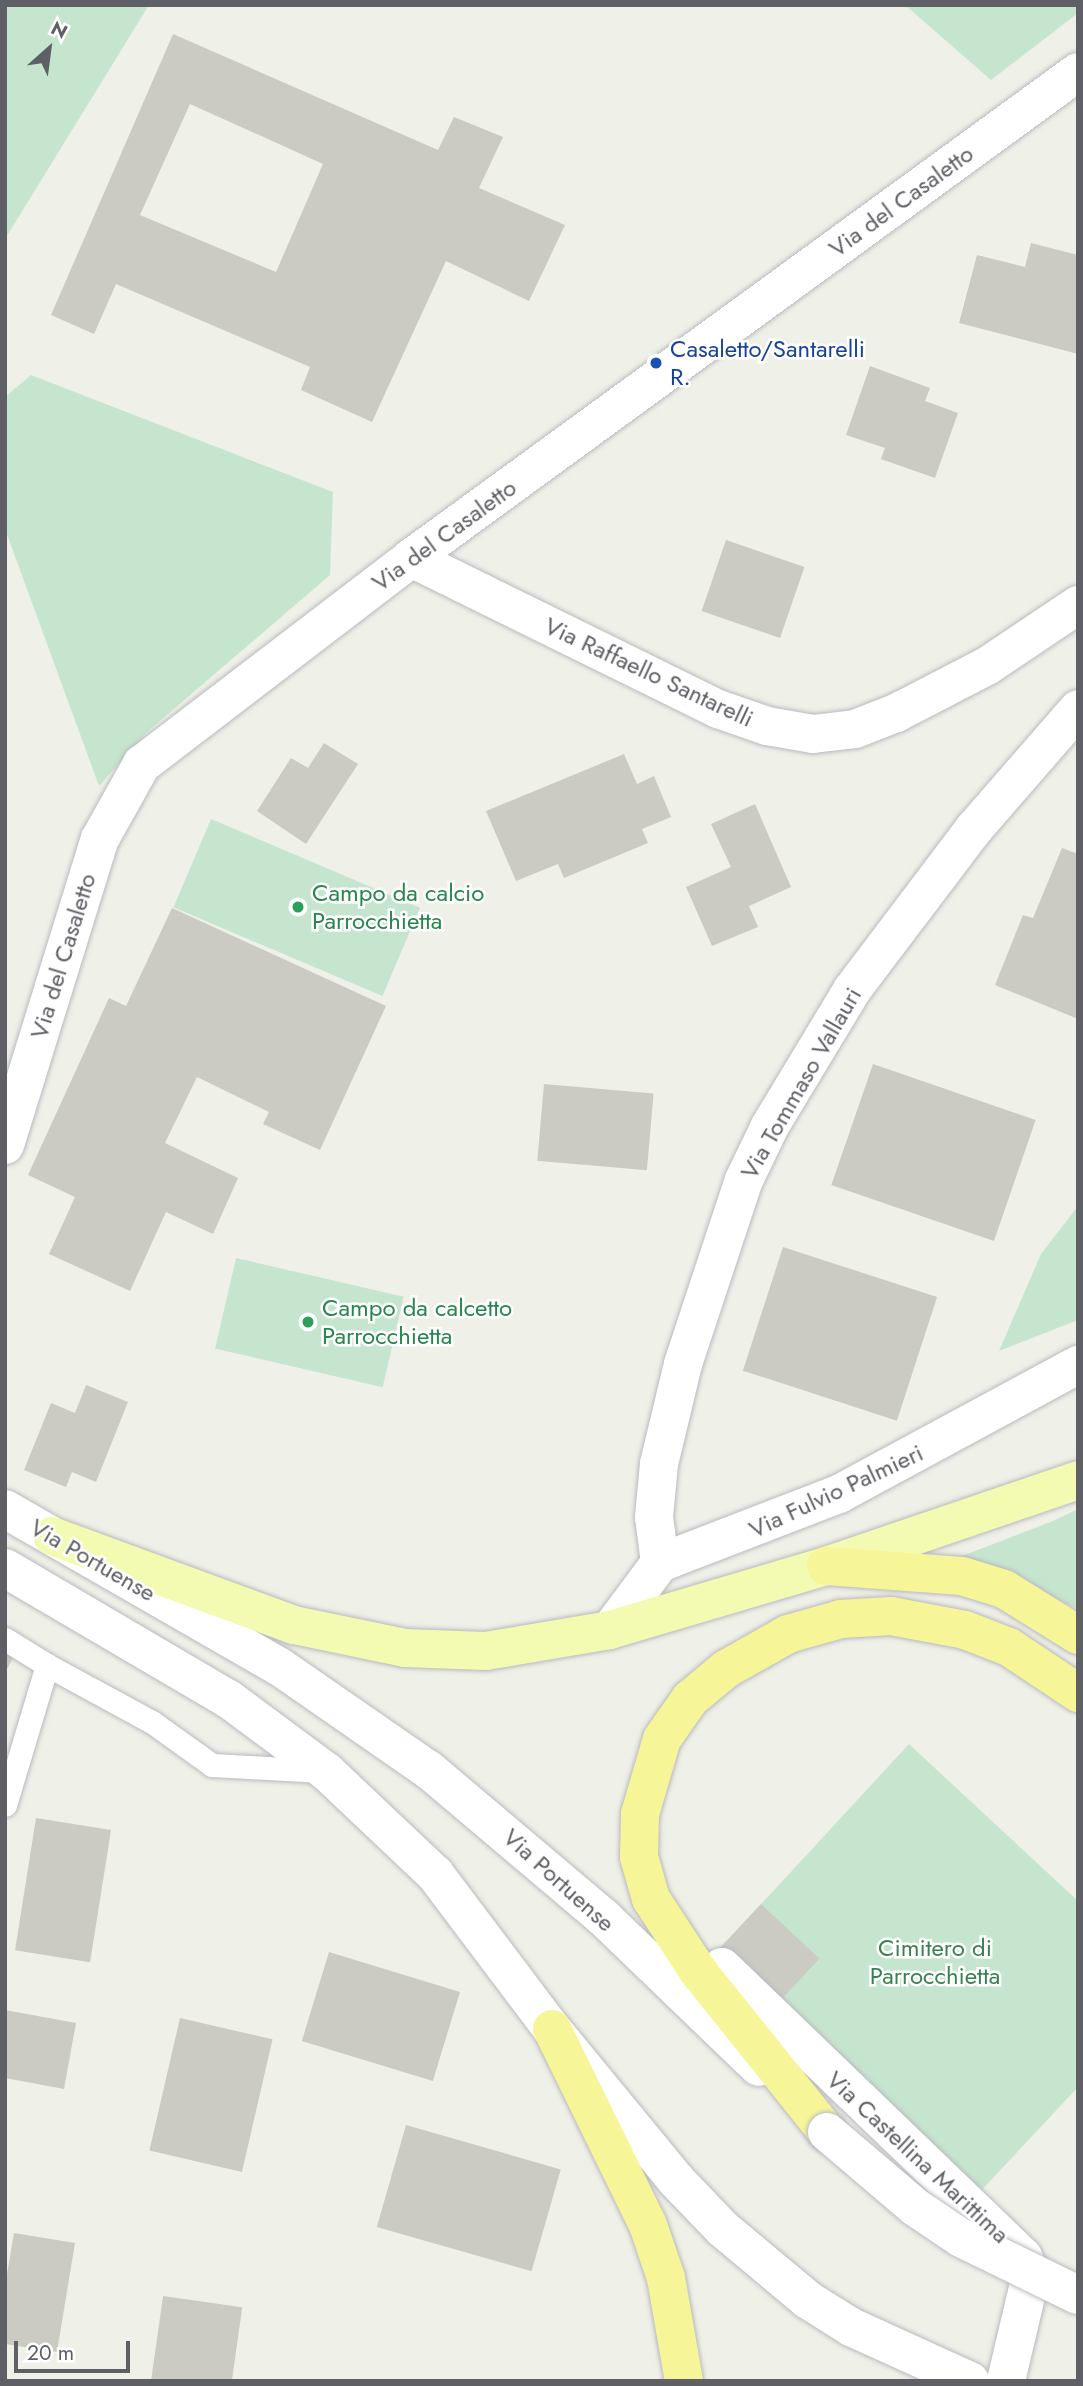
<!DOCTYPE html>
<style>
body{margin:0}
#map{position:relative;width:1083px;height:2386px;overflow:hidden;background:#eff0e7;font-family:Jost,sans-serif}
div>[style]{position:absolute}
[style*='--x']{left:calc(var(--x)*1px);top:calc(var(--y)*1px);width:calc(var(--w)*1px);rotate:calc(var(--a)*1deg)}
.green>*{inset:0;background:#c6e5ce;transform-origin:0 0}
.building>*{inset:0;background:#cbcbc4;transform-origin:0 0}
.roads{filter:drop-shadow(0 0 2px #b9bac0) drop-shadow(0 0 2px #b9bac0)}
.lane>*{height:23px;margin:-11.5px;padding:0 11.5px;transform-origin:11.5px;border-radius:11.5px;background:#fff}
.street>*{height:38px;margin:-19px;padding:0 19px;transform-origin:19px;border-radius:19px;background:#fff}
.secondary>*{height:38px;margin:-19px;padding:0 19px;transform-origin:19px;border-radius:19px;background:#fff}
.primary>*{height:38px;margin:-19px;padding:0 19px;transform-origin:19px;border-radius:19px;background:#f3fab2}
.highway>*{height:38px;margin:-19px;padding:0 19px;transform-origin:19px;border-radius:19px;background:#f6f698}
.bridges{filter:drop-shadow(0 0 2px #babbc2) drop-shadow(0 0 2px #babbc2)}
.secondary-bridge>*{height:38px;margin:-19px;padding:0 19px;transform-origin:19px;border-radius:19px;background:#fff}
.dots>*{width:19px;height:19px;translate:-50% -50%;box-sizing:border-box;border:4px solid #fff;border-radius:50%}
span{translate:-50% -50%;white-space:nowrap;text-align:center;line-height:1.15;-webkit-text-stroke:5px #fff;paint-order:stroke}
.street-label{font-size:24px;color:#5f6066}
.transit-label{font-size:24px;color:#164399}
.left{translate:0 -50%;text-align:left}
.leisure-label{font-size:24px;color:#27864d}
.park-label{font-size:24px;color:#3b8150}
.frame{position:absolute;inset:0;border:7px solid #5f6066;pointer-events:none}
.north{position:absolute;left:14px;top:14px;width:70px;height:70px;-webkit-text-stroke:5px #fff;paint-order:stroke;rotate:28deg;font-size:19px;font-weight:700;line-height:28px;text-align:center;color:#5f6066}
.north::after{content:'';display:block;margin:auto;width:24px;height:32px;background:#5f6066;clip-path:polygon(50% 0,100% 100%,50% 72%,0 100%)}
.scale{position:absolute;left:14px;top:2341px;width:116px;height:32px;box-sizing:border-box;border:4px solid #5f6066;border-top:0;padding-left:9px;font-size:21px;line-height:24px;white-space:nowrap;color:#5f6066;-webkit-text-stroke:5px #fff;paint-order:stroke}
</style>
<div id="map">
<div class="green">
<div style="clip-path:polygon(5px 5px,149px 5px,5px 239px)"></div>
<div style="clip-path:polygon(905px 5px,1078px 5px,1078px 13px,991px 80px)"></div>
<div style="clip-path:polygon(31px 375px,333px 492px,330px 575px,147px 732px,99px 786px,5px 529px,5px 397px)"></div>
<div style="left:211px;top:819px;width:227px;height:96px;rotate:23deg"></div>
<div style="clip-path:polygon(1078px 1206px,1078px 1320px,999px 1351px,1041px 1254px)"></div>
<div style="left:236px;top:1258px;width:172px;height:93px;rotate:13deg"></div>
<div style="clip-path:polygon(1078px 1509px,1078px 1609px,962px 1556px,1053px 1521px)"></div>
<div style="clip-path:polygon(909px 1744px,1078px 1901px,1078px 2087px,978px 2194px,717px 1952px)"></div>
</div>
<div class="building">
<div style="clip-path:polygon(evenodd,173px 34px,438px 150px,454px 117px,503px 137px,479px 188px,565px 225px,529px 301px,446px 261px,372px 422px,301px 390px,310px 367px,116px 284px,94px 334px,51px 315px,173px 34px,190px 104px,323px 164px,276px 272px,140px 215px,190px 104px)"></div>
<div style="clip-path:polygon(1031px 243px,1078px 255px,1078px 354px,959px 323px,977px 255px,1025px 267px)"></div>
<div style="clip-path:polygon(870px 366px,930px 388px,925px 401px,958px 413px,935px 478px,881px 459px,885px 448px,846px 435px)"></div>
<div style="left:726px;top:540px;width:83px;height:75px;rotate:19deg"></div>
<div style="clip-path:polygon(324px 743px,358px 764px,306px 844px,257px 811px,291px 758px,308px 768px)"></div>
<div style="clip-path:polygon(624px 754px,637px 784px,654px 776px,671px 817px,642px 829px,648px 843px,564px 878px,558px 864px,516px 881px,486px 811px)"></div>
<div style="clip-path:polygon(755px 804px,791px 887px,749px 906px,758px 927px,712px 946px,686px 887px,731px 867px,711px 824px)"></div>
<div style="clip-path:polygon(1062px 848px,1078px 854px,1078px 1019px,995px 985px,1023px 915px,1033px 918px)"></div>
<div style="clip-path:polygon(172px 908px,386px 1006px,320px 1150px,263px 1124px,269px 1112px,197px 1077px,165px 1143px,238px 1178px,213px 1234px,166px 1212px,130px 1291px,49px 1254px,75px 1197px,28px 1175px,109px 998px,126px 1006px)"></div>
<div style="left:873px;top:1064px;width:172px;height:128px;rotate:19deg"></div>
<div style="left:544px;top:1084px;width:110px;height:77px;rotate:5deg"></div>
<div style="left:783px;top:1247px;width:162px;height:130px;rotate:18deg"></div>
<div style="clip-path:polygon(86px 1385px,128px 1402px,96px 1482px,72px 1472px,66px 1487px,24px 1470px,51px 1403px,75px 1413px)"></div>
<div style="clip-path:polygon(5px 1652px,14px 1656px,5px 1673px)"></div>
<div style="left:36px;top:1818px;width:76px;height:134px;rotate:9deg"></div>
<div style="left:761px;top:1904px;width:80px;height:65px;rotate:43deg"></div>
<div style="left:329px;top:1952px;width:137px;height:93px;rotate:17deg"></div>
<div style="clip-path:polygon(5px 2010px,76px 2023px,64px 2089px,5px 2078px)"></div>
<div style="left:180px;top:2018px;width:95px;height:136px;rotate:13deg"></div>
<div style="left:406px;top:2125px;width:161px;height:106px;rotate:16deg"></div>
<div style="clip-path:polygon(14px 2233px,75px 2243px,57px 2352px,5px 2344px,5px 2286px)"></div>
<div style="left:163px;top:2296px;width:80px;height:86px;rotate:8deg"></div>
</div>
<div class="roads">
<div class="lane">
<div style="--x:5;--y:1639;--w:49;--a:31.8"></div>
<div style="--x:47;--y:1665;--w:146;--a:106.7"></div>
<div style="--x:47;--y:1665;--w:119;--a:28.5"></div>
<div style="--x:152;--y:1722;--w:74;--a:35.6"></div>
<div style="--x:212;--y:1765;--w:111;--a:3.1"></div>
</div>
<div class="street">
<div style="--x:411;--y:558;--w:342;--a:26.2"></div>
<div style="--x:718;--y:709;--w:52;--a:19.1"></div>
<div style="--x:767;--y:726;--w:47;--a:9.9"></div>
<div style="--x:813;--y:734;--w:42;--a:-6.8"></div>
<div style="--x:855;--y:729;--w:44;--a:-21.3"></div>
<div style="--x:896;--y:713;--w:102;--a:-27.3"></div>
<div style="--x:987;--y:666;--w:110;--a:-33.8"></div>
<div style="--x:660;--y:1563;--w:46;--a:-97.4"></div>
<div style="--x:654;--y:1517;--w:53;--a:-84.6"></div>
<div style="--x:659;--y:1464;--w:103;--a:-76.5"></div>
<div style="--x:683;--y:1364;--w:194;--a:-71.7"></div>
<div style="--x:744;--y:1180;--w:60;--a:-64.3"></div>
<div style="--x:770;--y:1126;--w:159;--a:-58.9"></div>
<div style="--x:852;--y:990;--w:201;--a:-52.9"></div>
<div style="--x:973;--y:830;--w:160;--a:-49"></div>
<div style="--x:610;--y:1630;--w:84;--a:-53.3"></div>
<div style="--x:660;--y:1563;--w:192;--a:-21.1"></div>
<div style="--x:839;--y:1494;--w:272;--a:-28.4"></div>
<div style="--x:722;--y:1967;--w:418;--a:43.9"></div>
<div style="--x:1023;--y:2257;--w:20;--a:66"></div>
<div style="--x:1031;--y:2275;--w:109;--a:103.3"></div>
</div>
<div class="secondary">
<div style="--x:5;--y:1145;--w:320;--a:-72.8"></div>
<div style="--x:100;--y:839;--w:86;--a:-60.8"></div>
<div style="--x:142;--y:764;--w:339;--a:-37.4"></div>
<div style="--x:411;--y:558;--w:825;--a:-36.08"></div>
<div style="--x:5;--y:1509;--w:317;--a:29.9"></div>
<div style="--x:280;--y:1667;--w:181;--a:34.7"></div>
<div style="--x:429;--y:1770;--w:228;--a:40.2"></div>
<div style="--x:603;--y:1917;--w:216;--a:43.9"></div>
<div style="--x:5;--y:1568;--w:261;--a:30.4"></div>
<div style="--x:230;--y:1700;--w:121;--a:36.6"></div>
<div style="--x:327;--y:1772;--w:149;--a:43.4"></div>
<div style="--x:435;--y:1874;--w:194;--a:53"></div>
<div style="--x:552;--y:2029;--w:194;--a:50.6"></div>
<div style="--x:675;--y:2179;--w:69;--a:46.2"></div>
<div style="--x:723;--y:2229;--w:111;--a:39.9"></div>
<div style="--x:808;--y:2300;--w:51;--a:32.1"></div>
<div style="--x:851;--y:2327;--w:131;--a:24.4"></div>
</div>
<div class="primary">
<div style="--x:52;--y:1536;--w:258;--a:20.2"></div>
<div style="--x:294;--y:1625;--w:113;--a:11.7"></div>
<div style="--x:405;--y:1648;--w:81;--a:2.1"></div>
<div style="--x:486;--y:1651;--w:126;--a:-9.6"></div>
<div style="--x:610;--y:1630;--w:225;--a:-16.5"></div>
<div style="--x:826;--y:1566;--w:266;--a:-18.8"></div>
</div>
<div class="highway">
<div style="--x:826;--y:1566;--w:136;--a:4.2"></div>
<div style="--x:962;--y:1576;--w:44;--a:17.2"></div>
<div style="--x:1004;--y:1589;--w:87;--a:31.9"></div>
<div style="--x:552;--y:2029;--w:218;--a:63.9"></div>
<div style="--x:648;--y:2225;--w:56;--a:71.2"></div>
<div style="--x:666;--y:2278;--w:105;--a:80.1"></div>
<div style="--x:827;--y:2132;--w:206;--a:-128.7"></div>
<div style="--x:698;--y:1971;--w:86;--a:-123.1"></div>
<div style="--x:651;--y:1899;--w:44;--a:-105.9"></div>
<div style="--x:639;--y:1857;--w:43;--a:-88.7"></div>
<div style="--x:640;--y:1814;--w:78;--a:-73.7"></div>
<div style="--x:662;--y:1739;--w:49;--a:-55"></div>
<div style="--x:690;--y:1699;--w:47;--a:-39.8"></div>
<div style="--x:726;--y:1669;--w:71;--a:-29.4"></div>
<div style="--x:788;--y:1634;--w:55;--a:-15.8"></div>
<div style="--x:841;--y:1619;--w:50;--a:-3.4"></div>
<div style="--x:891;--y:1616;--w:75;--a:10.7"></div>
<div style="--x:965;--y:1630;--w:47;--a:21.1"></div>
<div style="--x:1009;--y:1647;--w:83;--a:33.7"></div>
</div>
</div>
<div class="bridges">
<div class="secondary-bridge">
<div style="--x:827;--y:2132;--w:116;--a:40.4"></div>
<div style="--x:915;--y:2207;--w:55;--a:34"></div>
<div style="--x:961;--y:2238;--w:130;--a:26"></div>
</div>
</div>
<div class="dots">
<div style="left:656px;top:363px;background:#1a4fb4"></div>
<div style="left:298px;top:907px;background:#2e9e5b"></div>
<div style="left:308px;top:1322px;background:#2e9e5b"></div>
</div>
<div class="street-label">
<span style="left:901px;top:201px;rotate:-36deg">Via del Casaletto</span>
<span style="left:444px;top:535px;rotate:-36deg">Via del Casaletto</span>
<span style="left:649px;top:672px;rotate:25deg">Via Raffaello Santarelli</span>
<span style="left:63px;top:956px;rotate:-73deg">Via del Casaletto</span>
<span style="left:801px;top:1083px;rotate:-60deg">Via Tommaso Vallauri</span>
<span style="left:836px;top:1491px;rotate:-25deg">Via Fulvio Palmieri</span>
<span style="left:93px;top:1560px;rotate:30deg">Via Portuense</span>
<span style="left:559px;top:1880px;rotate:42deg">Via Portuense</span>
<span style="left:918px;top:2157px;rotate:43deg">Via Castellina Marittima</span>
</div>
<div class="transit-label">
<span class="left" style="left:670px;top:363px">Casaletto/Santarelli<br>R.</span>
</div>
<div class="leisure-label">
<span class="left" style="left:312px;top:907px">Campo da calcio<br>Parrocchietta</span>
<span class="left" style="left:322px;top:1322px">Campo da calcetto<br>Parrocchietta</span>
</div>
<div class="park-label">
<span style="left:935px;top:1962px">Cimitero di<br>Parrocchietta</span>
</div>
<div class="frame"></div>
<div class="north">N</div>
<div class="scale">20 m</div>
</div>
